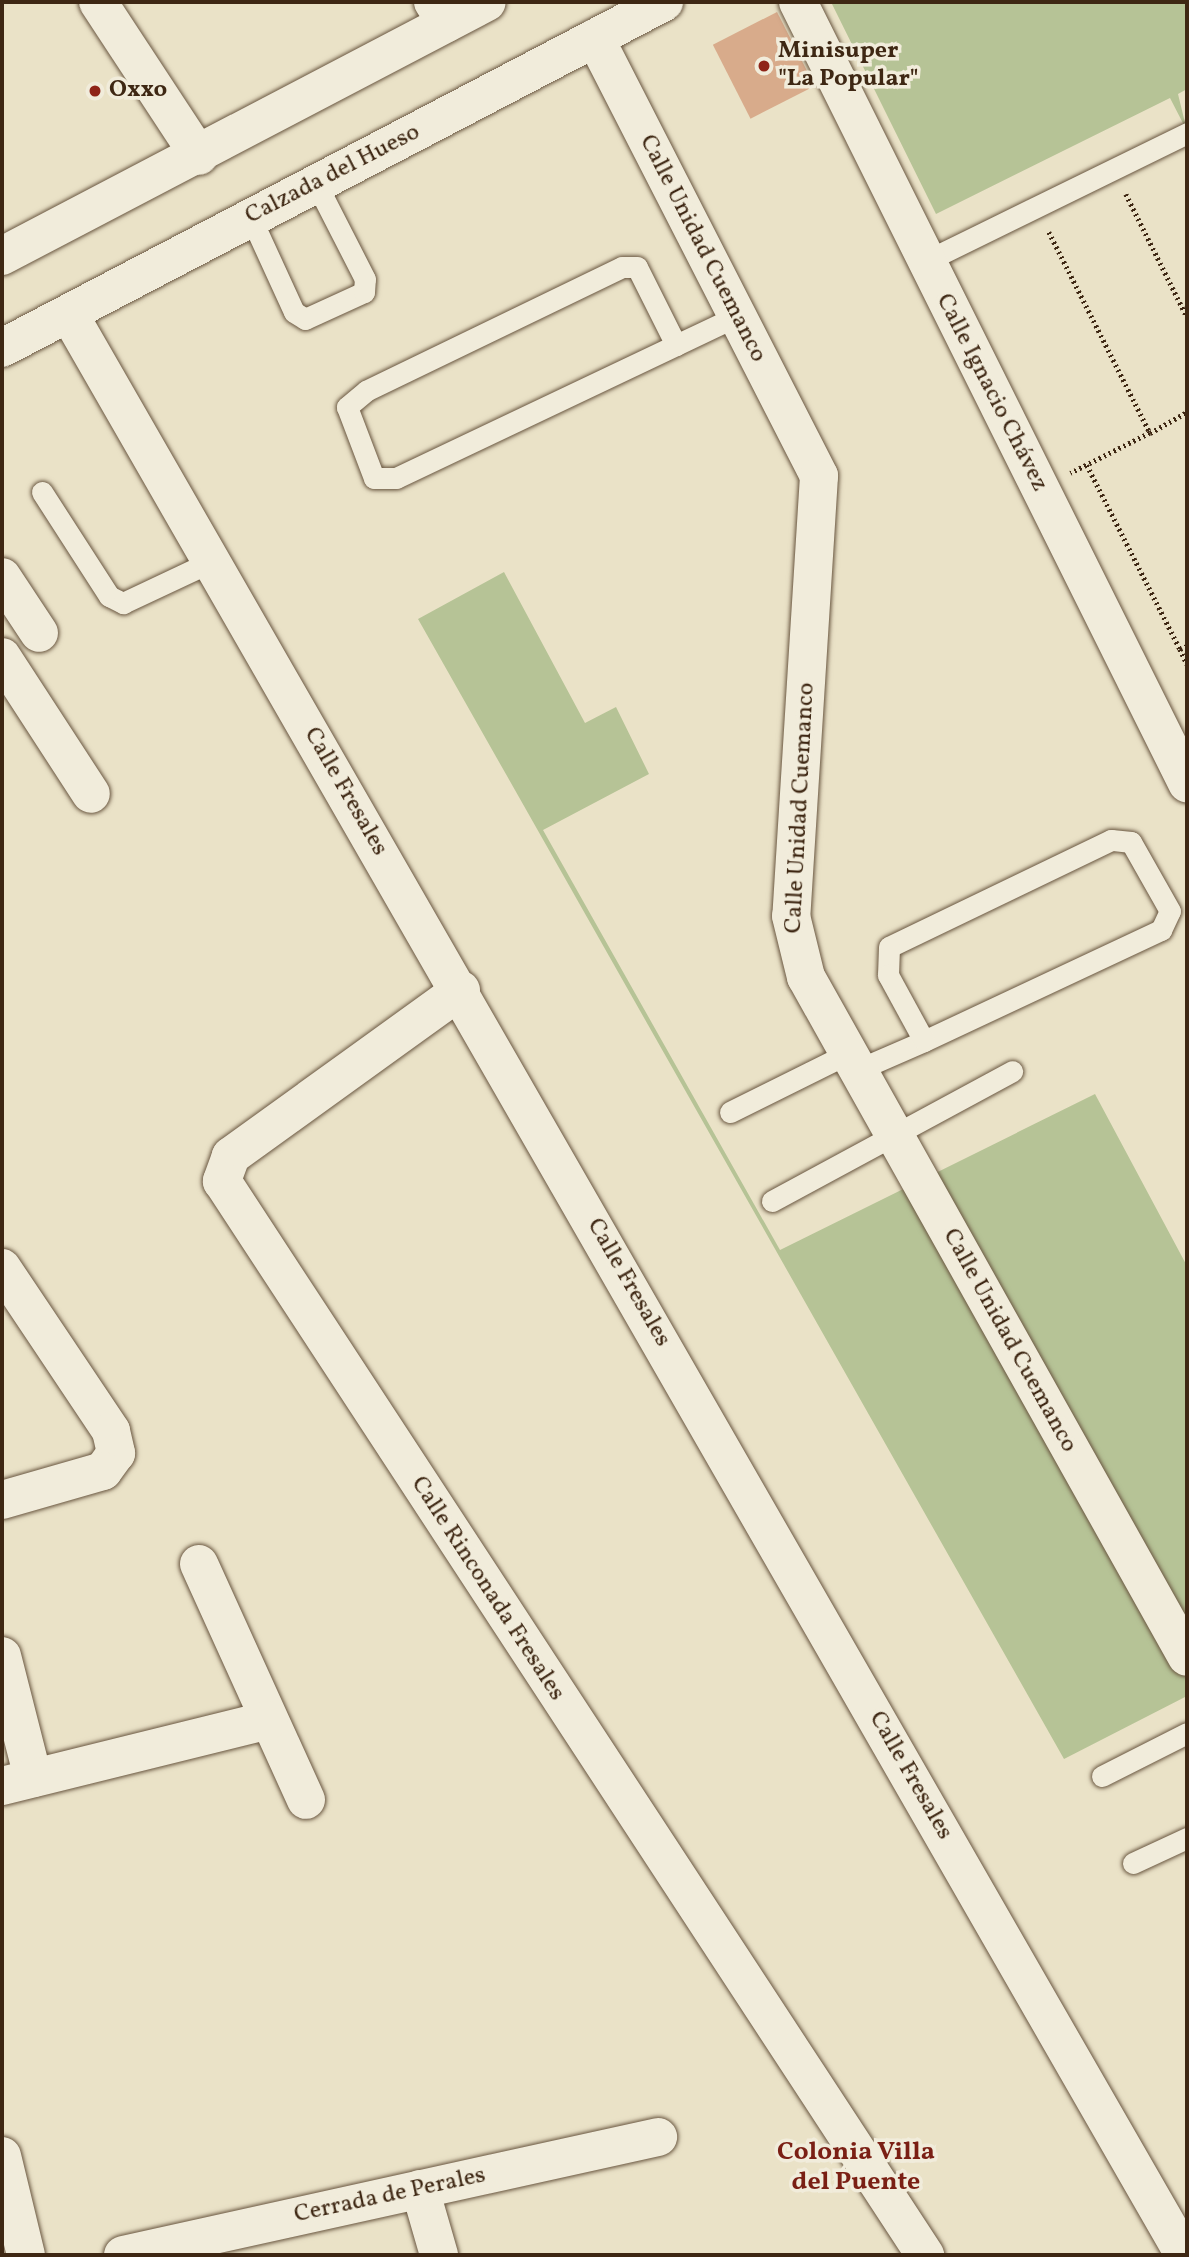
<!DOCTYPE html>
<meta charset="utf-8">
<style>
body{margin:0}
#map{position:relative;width:1189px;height:2257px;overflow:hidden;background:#eae2c7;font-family:Vollkorn,serif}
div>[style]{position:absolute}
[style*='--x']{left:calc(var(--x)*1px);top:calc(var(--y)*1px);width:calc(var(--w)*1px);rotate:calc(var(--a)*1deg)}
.green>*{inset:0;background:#b6c396}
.building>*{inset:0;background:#d8ab8b;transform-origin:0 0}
.path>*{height:4.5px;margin-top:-2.25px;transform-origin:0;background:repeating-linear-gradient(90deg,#3e2713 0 2px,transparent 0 5.5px)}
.roads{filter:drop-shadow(0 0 2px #695640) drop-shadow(0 0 2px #695640)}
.lane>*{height:21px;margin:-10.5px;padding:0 10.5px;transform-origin:10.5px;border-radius:10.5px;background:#f1ecdb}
.street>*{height:38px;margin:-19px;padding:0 19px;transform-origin:19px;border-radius:19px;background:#f1ecdb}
.secondary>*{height:38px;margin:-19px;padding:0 19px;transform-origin:19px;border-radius:19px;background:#f1ecdb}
.dots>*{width:19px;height:19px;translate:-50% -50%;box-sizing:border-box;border:4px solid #f1ecdb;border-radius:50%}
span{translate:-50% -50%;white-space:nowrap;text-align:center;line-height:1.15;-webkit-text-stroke:7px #f1ecdb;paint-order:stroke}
.poi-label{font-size:24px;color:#3e2713;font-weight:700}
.left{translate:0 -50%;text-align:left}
.street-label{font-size:24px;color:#3e2713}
.neighbourhood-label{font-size:26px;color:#7a1f14;font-weight:700}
.frame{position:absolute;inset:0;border:4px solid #3e2713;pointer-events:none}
</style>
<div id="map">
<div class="green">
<div style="clip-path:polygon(831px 2px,1187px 2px,1187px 89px,1178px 94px,1187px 131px,1170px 98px,936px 214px)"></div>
<div style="clip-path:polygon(504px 572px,585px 723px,616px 707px,649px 774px,543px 830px,780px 1250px,1095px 1094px,1187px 1266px,1187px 1696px,1064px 1759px,418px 619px)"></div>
</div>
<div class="building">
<div style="left:777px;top:12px;width:83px;height:72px;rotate:63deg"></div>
</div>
<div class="path">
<div style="--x:1126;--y:194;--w:137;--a:63.6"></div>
<div style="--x:1049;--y:232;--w:225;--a:63.3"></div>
<div style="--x:1150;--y:433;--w:89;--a:153.1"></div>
<div style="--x:1150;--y:433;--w:43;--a:-29.6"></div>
<div style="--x:1087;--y:465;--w:206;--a:63.2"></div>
<div style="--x:1180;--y:649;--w:8;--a:-23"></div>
<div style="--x:1180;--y:649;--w:17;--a:65"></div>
</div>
<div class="roads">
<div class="lane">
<div style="--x:251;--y:218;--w:103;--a:65.4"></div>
<div style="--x:294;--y:312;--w:13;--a:32"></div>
<div style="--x:305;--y:319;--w:65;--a:-24.6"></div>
<div style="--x:364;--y:292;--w:13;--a:-86"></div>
<div style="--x:365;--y:279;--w:106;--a:-117.1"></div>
<div style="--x:924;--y:262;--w:293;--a:-26.1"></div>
<div style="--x:676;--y:345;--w:87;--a:-116.6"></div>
<div style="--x:637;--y:267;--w:15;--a:180"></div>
<div style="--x:622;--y:267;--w:284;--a:154.2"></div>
<div style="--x:366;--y:391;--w:25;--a:140"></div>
<div style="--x:347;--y:407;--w:76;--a:69.2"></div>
<div style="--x:374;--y:478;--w:22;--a:0"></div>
<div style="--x:396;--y:478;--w:310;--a:-25.4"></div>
<div style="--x:676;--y:345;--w:65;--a:-25.4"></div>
<div style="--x:42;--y:492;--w:124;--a:57.2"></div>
<div style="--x:109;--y:596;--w:16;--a:27"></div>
<div style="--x:123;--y:603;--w:96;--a:-25.2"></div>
<div style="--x:855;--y:1071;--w:75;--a:-23.5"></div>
<div style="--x:924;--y:1041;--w:262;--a:-25.1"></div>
<div style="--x:1161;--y:930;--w:21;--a:-65"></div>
<div style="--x:1170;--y:911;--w:79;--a:-119.5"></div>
<div style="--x:1131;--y:842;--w:20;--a:-174"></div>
<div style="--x:1111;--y:840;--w:246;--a:154.3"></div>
<div style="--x:889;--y:947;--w:28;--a:92"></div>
<div style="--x:888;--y:975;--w:75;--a:61.4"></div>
<div style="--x:730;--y:1112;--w:131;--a:-26.4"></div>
<div style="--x:772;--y:1201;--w:273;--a:-28.4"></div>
<div style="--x:1102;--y:1776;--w:95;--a:-26.8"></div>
<div style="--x:1133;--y:1863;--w:60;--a:-24.8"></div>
</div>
<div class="street">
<div style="--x:98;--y:2;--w:184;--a:56.7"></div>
<div style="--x:433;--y:2;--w:25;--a:58"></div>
<div style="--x:798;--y:2;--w:873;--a:63.52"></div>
<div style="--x:595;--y:38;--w:492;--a:62.9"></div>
<div style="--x:819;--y:476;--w:441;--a:93.6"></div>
<div style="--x:791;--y:916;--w:63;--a:76.2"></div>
<div style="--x:806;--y:977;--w:779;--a:60.74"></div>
<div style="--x:69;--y:314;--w:2238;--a:60.12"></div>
<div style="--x:2;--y:577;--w:67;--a:56.5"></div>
<div style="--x:2;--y:657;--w:163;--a:57"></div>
<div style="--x:461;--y:990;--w:284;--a:144.2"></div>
<div style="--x:231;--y:1156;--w:27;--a:110"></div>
<div style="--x:222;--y:1181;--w:1284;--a:56.79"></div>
<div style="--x:2;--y:1268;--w:196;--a:56.2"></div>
<div style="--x:111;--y:1431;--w:23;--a:77"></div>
<div style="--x:116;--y:1453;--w:22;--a:126"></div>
<div style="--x:103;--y:1471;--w:105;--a:164"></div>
<div style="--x:199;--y:1564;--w:259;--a:65.6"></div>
<div style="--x:2;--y:1656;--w:126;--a:75.7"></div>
<div style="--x:2;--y:1786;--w:275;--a:-13.9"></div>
<div style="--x:2;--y:2156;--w:102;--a:76.4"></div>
<div style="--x:420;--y:2189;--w:69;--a:73.9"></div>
<div style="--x:123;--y:2255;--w:548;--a:-12.44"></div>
</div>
<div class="secondary">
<div style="--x:2;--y:256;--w:547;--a:-27.64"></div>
<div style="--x:2;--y:348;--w:747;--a:-27.59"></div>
</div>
</div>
<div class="dots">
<div style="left:764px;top:66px;background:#8f2418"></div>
<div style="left:95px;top:91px;background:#8f2418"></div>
</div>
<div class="poi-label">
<span class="left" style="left:778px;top:66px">Minisuper<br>"La Popular"</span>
<span class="left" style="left:109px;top:91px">Oxxo</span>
</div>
<div class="street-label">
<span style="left:333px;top:175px;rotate:-27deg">Calzada del Hueso</span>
<span style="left:702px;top:249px;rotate:63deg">Calle Unidad Cuemanco</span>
<span style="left:991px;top:393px;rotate:63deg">Calle Ignacio Chávez</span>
<span style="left:345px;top:792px;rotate:60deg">Calle Fresales</span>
<span style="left:801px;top:808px;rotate:-87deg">Calle Unidad Cuemanco</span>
<span style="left:628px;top:1283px;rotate:60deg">Calle Fresales</span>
<span style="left:1009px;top:1341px;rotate:61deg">Calle Unidad Cuemanco</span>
<span style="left:487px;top:1589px;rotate:57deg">Calle Rinconada Fresales</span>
<span style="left:910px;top:1776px;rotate:60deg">Calle Fresales</span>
<span style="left:390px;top:2196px;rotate:-12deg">Cerrada de Perales</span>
</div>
<div class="neighbourhood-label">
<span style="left:856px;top:2168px">Colonia Villa<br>del Puente</span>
</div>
<div class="frame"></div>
</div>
